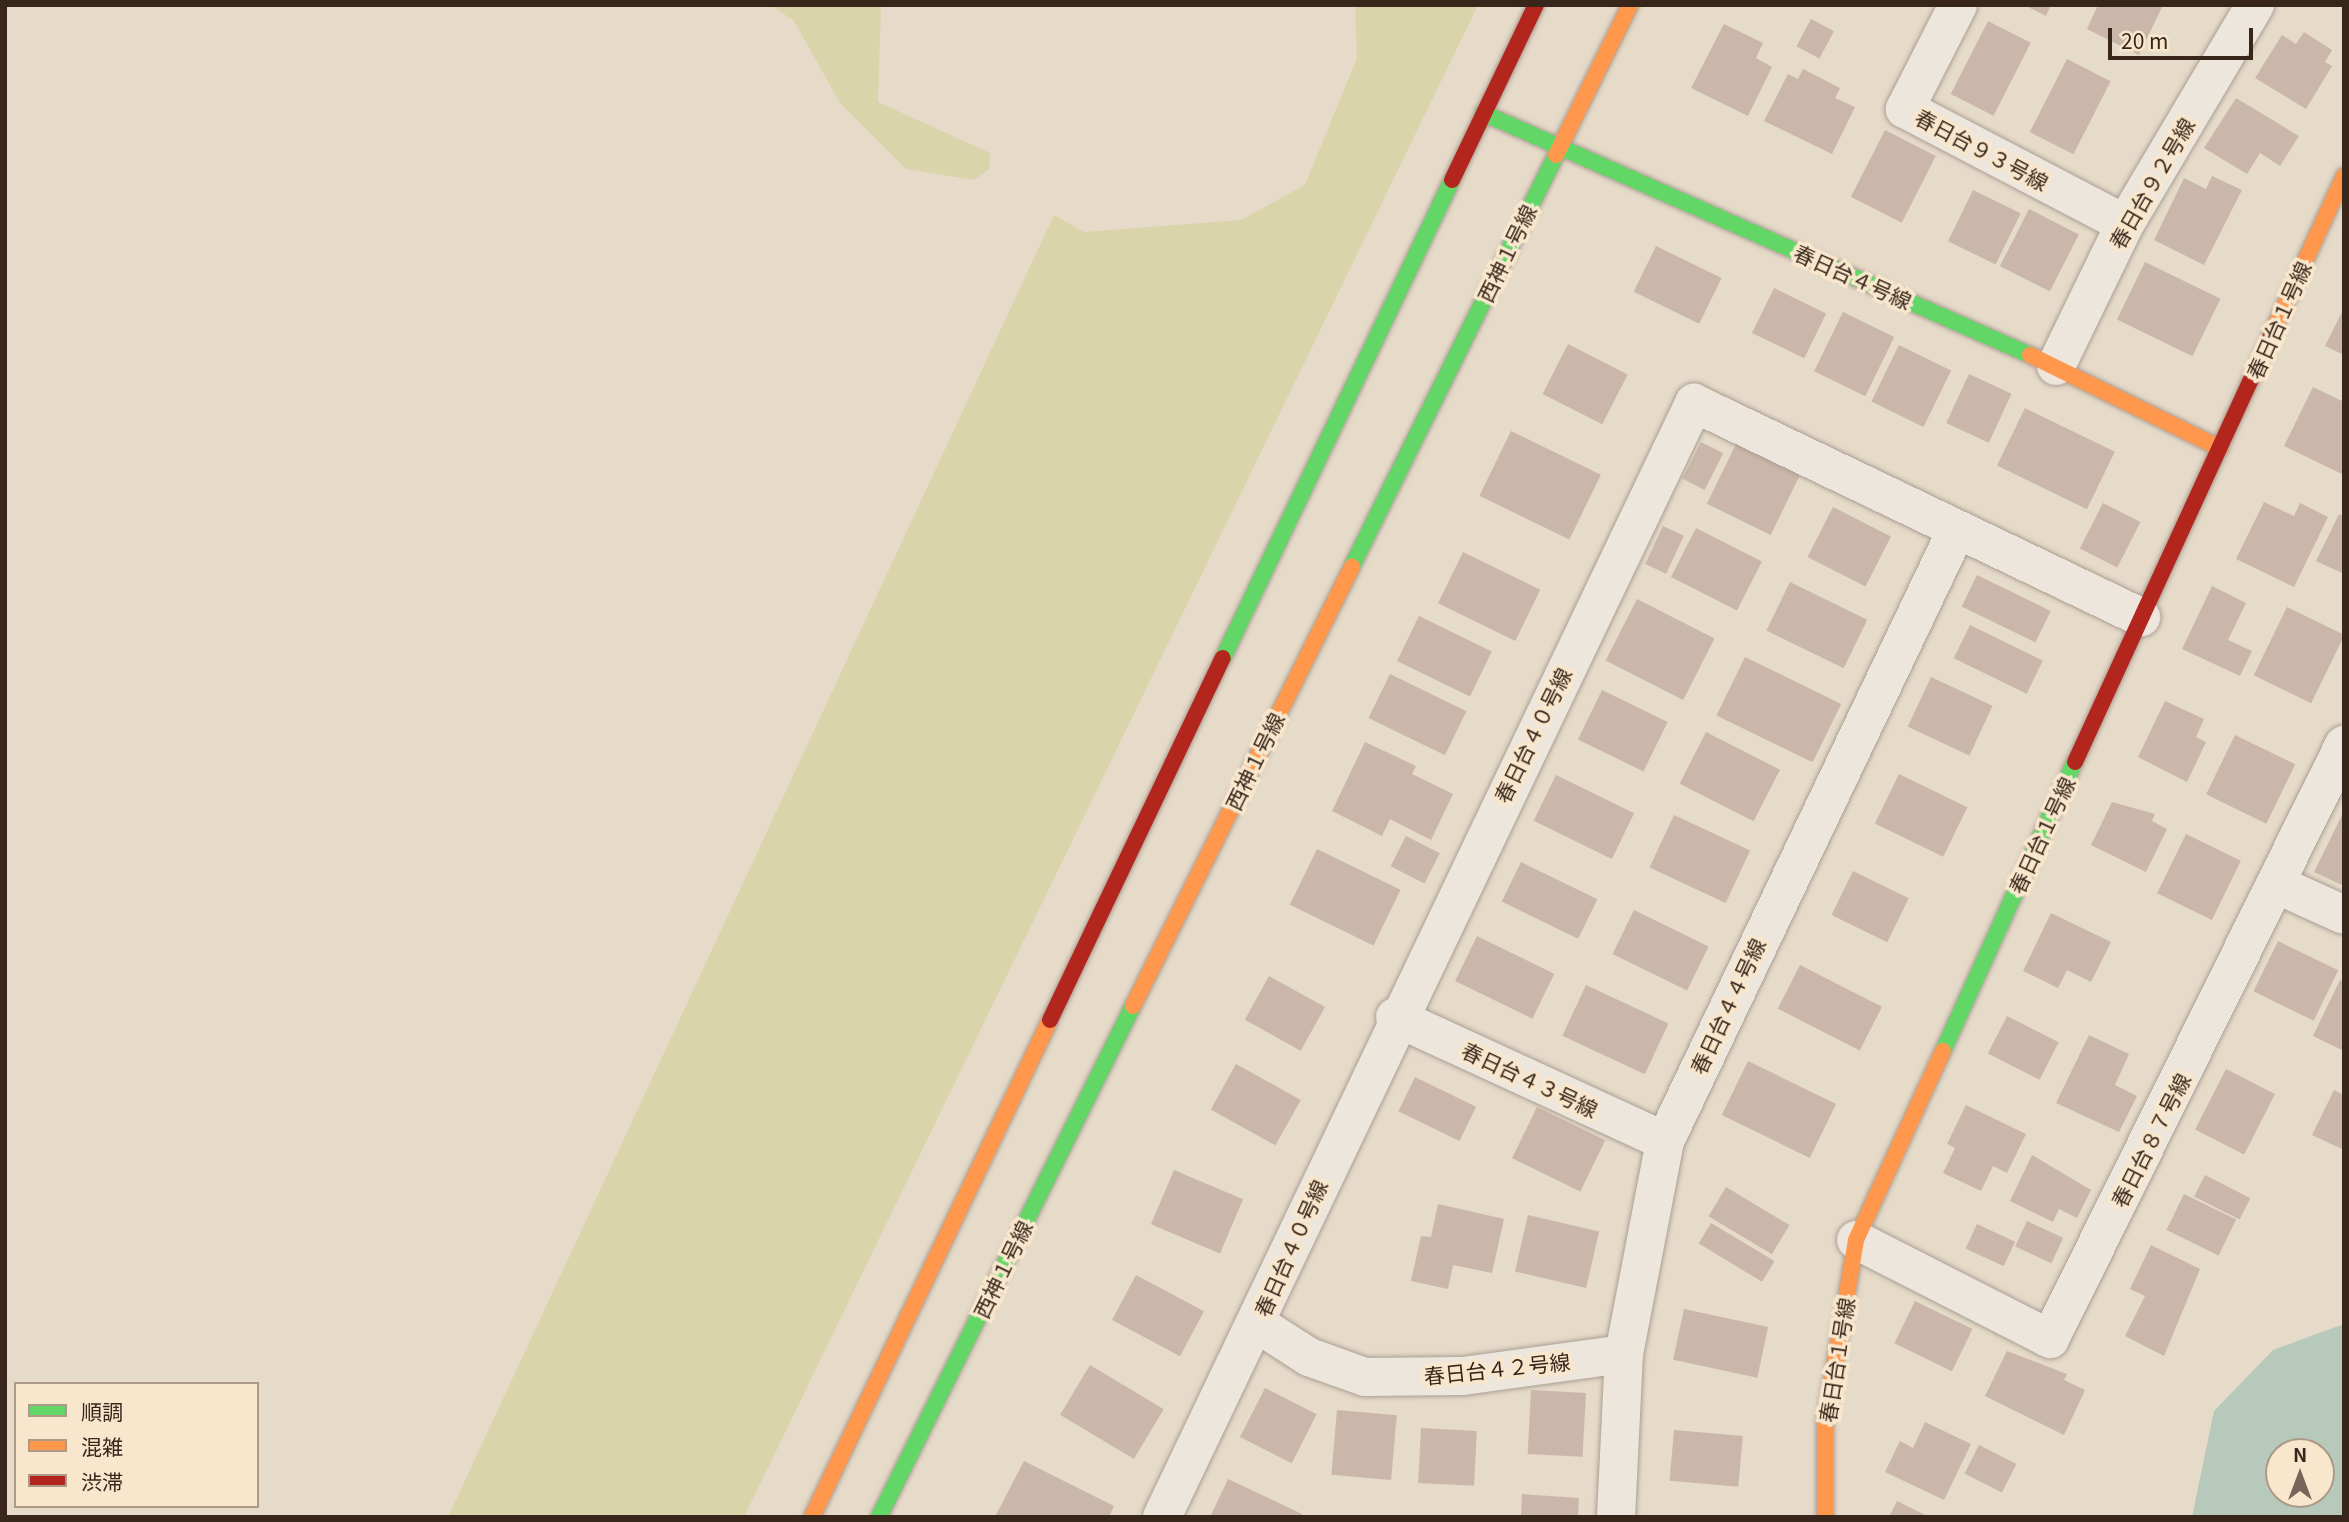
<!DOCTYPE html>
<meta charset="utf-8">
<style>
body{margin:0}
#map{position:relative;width:2349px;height:1522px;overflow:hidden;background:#e6dac9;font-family:Georgia,"Noto Sans JP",serif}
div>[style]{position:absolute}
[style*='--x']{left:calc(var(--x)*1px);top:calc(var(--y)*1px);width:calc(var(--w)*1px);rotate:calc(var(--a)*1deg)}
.green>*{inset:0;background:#dad4aa}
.water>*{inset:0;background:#b6c9bb}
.building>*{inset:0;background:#cab7aa;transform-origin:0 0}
.roads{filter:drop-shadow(0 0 2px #aa9f93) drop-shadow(0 0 2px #aa9f93)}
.street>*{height:38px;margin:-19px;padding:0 19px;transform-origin:19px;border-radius:19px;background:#ede6dc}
.fast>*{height:16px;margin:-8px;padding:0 8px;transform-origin:8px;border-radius:8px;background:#63d668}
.slow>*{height:16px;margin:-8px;padding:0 8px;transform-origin:8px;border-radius:8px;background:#ff974d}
.jam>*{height:16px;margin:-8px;padding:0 8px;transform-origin:8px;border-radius:8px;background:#b3261e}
span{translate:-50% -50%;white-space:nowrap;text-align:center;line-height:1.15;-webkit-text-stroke:7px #f8e7cd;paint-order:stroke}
.street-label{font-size:21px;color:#39261b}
.frame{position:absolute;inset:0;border:7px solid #39261b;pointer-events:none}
.legend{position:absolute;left:14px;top:1382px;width:245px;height:126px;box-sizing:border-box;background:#f8e7cd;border:2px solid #ac9a86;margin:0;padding:9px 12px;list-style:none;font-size:21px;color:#39261b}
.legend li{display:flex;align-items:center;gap:14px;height:35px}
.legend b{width:35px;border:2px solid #ac9a86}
.north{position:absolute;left:2265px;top:1438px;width:70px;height:70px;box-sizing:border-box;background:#f8e7cd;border:2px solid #ac9a86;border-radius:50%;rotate:0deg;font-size:19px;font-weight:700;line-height:28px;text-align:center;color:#39261b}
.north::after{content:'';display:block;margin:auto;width:24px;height:32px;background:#766558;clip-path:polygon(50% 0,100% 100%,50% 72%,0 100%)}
.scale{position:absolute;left:2108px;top:28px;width:145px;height:32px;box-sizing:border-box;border:4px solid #39261b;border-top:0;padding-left:9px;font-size:21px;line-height:24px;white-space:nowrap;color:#39261b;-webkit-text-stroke:5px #f8e7cd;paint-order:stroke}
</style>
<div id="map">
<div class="green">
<div style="clip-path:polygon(771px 5px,881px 5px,878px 102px,990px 153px,989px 169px,974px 180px,906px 169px,840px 103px,794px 21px)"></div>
<div style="clip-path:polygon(1355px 5px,1478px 5px,744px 1517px,448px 1517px,1054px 215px,1084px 232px,1241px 220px,1305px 185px,1357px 58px)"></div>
</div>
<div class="water">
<div style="clip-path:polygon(evenodd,2344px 1324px,2344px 1517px,2192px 1517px,2214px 1411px,2273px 1350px,2344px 1324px,2279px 1452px,2321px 1452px,2321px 1494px,2279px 1494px,2279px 1452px)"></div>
</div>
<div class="building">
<div style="clip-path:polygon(2024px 5px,2051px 5px,2046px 16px)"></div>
<div style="clip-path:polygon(2098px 5px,2163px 5px,2139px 55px,2087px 29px)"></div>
<div style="left:1811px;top:19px;width:26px;height:31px;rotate:28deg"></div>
<div style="left:1988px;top:21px;width:48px;height:82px;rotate:27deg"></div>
<div style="clip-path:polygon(1724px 24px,1763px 43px,1756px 58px,1772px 67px,1748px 116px,1691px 88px)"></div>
<div style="clip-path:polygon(2304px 32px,2332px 50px,2325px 62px,2332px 66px,2306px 109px,2255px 78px,2282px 35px,2296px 44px)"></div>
<div style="left:2067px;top:59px;width:49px;height:82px;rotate:27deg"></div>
<div style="clip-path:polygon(1803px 69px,1840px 88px,1835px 98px,1855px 107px,1832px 154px,1764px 121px,1788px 74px,1798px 79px)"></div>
<div style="clip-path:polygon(2236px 98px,2299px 136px,2280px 166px,2260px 153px,2247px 174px,2204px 148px)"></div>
<div style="left:1885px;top:130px;width:57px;height:75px;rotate:27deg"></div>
<div style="clip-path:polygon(2212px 176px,2242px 190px,2204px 265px,2154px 240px,2184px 178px,2206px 189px)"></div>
<div style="left:1973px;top:190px;width:53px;height:57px;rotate:26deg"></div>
<div style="left:2029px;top:209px;width:56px;height:64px;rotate:27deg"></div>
<div style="left:1656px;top:246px;width:73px;height:51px;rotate:26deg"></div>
<div style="left:2145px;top:262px;width:84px;height:64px;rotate:26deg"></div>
<div style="left:1774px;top:288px;width:58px;height:50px;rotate:26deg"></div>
<div style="clip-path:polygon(2344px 308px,2344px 355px,2325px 346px)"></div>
<div style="left:1843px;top:312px;width:57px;height:66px;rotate:26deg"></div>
<div style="left:1568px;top:344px;width:67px;height:56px;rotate:27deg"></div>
<div style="left:1899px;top:345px;width:58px;height:63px;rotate:26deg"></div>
<div style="left:1969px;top:374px;width:47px;height:54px;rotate:25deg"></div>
<div style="clip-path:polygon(2313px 387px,2344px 402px,2344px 475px,2284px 446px)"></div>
<div style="left:2025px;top:408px;width:100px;height:64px;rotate:26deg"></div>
<div style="left:1511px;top:431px;width:100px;height:72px;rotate:26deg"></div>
<div style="left:1738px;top:440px;width:71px;height:71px;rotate:26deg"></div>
<div style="left:1701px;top:442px;width:25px;height:41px;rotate:27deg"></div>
<div style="clip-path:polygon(2264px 502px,2294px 516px,2300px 503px,2328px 517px,2294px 587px,2236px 559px)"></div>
<div style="left:2103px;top:503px;width:42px;height:51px;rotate:27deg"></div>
<div style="left:1833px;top:507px;width:65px;height:56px;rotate:27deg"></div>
<div style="clip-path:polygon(2339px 514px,2344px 516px,2344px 574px,2316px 561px)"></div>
<div style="left:1663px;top:526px;width:23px;height:42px;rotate:25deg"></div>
<div style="left:1696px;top:528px;width:74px;height:55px;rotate:27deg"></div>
<div style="left:1463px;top:552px;width:86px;height:57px;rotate:26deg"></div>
<div style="left:1977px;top:575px;width:82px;height:35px;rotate:26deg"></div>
<div style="left:1790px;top:582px;width:86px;height:54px;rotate:26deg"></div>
<div style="clip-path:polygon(2212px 586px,2246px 603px,2228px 640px,2252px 651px,2240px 676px,2182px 649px)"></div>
<div style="left:1637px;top:599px;width:87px;height:69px;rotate:27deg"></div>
<div style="left:2287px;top:607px;width:64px;height:76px;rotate:26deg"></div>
<div style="left:1419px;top:616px;width:81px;height:50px;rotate:26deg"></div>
<div style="left:1970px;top:625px;width:81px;height:37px;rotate:26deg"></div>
<div style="left:1745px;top:657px;width:107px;height:65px;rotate:26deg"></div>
<div style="left:1390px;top:674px;width:85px;height:49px;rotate:26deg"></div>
<div style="left:1931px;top:677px;width:68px;height:55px;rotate:25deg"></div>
<div style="left:1602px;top:690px;width:73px;height:55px;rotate:26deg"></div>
<div style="clip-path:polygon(2165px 701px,2204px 719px,2196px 737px,2206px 742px,2187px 782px,2138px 757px)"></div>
<div style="left:1706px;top:732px;width:83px;height:58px;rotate:27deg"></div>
<div style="left:2235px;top:735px;width:67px;height:66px;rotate:26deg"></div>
<div style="clip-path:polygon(1365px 742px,1416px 766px,1412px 774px,1453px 794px,1431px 840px,1390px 819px,1382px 836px,1332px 811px)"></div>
<div style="left:1899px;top:774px;width:76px;height:55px;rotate:26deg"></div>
<div style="left:1556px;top:775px;width:87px;height:51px;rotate:26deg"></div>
<div style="clip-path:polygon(2112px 802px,2155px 814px,2152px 821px,2167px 829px,2146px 872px,2091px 845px)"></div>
<div style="clip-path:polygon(2344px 811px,2344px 886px,2314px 872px)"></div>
<div style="left:1674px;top:815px;width:84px;height:58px;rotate:25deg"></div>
<div style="left:2186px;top:834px;width:61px;height:66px;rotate:26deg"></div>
<div style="left:1406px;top:836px;width:38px;height:34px;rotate:27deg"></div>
<div style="left:1317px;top:849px;width:93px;height:62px;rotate:26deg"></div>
<div style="left:1521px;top:862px;width:85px;height:44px;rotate:26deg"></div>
<div style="left:1853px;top:871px;width:62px;height:49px;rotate:26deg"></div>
<div style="left:1634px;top:910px;width:83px;height:49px;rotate:26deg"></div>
<div style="clip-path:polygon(2051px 913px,2111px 942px,2091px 982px,2067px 970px,2058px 988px,2023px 971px)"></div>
<div style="left:1477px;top:936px;width:86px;height:50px;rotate:26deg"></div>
<div style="left:2278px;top:941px;width:67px;height:56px;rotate:26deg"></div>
<div style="left:1800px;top:965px;width:92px;height:49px;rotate:27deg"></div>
<div style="left:1269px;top:976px;width:64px;height:50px;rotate:29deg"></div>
<div style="clip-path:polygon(2340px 980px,2344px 982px,2344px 1051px,2313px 1036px)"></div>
<div style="left:1586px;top:985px;width:91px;height:56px;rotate:25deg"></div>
<div style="left:2007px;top:1016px;width:58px;height:42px;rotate:27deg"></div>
<div style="clip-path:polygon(2089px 1035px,2129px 1054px,2115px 1085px,2137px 1096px,2119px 1132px,2056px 1103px)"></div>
<div style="left:1748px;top:1061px;width:98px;height:60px;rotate:26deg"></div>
<div style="left:1236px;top:1064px;width:74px;height:52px;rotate:29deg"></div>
<div style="left:2226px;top:1069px;width:55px;height:68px;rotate:27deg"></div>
<div style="left:1415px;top:1077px;width:68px;height:38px;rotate:26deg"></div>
<div style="clip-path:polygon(2334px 1090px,2344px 1095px,2344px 1150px,2312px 1135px)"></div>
<div style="clip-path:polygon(1966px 1105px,2026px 1134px,2007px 1173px,1993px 1166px,1981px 1191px,1943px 1173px,1955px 1148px,1947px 1144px)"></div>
<div style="left:1537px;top:1107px;width:76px;height:57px;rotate:26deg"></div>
<div style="clip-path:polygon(2032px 1155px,2091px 1190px,2077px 1218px,2059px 1209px,2053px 1222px,2010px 1201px)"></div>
<div style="left:1174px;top:1170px;width:75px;height:59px;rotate:23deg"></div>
<div style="left:2205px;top:1175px;width:51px;height:24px;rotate:27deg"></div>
<div style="left:1726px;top:1187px;width:74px;height:34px;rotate:31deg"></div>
<div style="left:2184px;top:1194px;width:58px;height:40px;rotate:26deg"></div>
<div style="clip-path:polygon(1438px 1204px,1504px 1219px,1492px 1273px,1453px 1265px,1448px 1289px,1411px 1281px,1421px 1236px,1431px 1237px)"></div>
<div style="left:1528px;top:1215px;width:73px;height:58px;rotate:13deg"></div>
<div style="left:2027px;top:1221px;width:40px;height:28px;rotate:25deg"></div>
<div style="left:1711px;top:1223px;width:74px;height:24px;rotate:31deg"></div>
<div style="left:1977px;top:1224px;width:42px;height:27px;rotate:25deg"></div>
<div style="clip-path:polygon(2151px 1245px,2200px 1269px,2164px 1356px,2125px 1336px,2145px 1296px,2130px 1289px)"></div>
<div style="left:1136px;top:1275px;width:77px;height:51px;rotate:28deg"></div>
<div style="left:1915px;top:1301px;width:64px;height:47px;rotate:26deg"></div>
<div style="left:1684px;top:1309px;width:86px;height:52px;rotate:12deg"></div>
<div style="clip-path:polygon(2007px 1351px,2067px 1374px,2064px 1380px,2085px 1390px,2064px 1435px,1985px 1396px)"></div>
<div style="left:1090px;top:1365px;width:86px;height:58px;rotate:31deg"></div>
<div style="left:1265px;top:1388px;width:58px;height:55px;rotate:27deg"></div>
<div style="left:1531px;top:1390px;width:55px;height:64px;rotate:3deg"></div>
<div style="left:1337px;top:1410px;width:60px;height:65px;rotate:5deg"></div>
<div style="clip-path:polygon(1925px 1422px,1971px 1444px,1944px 1500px,1885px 1472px,1900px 1441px,1913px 1448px)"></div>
<div style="left:1421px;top:1428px;width:56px;height:55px;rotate:3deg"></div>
<div style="left:1674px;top:1430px;width:69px;height:51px;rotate:5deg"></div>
<div style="left:1979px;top:1445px;width:42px;height:32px;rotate:27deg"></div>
<div style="clip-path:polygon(1024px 1461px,1114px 1506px,1109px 1517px,996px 1515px)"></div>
<div style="clip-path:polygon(1228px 1479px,1302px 1514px,1301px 1517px,1210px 1517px)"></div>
<div style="clip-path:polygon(1522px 1494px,1579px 1498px,1578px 1517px,1521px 1517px)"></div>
<div style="clip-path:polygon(1897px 1501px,1929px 1517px,1889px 1517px)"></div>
</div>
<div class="roads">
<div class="street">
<div style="--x:1958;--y:5;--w:117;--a:117"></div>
<div style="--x:1905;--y:109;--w:248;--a:27.6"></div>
<div style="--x:2056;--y:366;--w:158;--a:-64.1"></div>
<div style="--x:2125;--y:224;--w:255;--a:-59.3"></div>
<div style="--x:2278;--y:885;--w:72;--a:24.4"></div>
<div style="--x:1395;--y:1017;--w:297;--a:24.7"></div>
<div style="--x:1856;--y:1240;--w:218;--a:27"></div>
<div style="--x:2050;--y:1339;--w:663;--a:-63.67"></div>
<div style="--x:1256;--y:1323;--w:63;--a:32.7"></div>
<div style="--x:1309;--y:1357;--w:59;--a:19.7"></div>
<div style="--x:1365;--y:1377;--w:98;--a:-0.6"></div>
<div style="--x:1463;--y:1376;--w:162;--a:-7.8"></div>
<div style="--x:1162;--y:1517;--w:1235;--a:-64.47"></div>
<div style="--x:1694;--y:403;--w:496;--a:25.6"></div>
<div style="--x:1616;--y:1517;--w:163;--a:-87.2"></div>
<div style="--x:1624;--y:1354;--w:217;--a:-79.1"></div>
<div style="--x:1665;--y:1141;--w:678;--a:-64.49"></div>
</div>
<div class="fast">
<div style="--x:1483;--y:113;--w:598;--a:23.87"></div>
<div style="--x:1352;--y:566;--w:459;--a:-63.6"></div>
<div style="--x:1223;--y:658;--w:530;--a:-64.4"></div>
<div style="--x:1943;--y:1051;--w:318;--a:-65.5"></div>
<div style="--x:879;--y:1517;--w:571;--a:-63.57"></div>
</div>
<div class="slow">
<div style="--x:1556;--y:155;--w:167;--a:-63.7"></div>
<div style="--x:2271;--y:335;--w:175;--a:-65.3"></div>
<div style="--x:2030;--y:355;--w:212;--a:26.1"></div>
<div style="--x:1133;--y:1006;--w:491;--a:-63.5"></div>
<div style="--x:812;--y:1517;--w:551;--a:-64.41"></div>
<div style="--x:1825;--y:1517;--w:97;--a:-90"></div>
<div style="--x:1825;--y:1420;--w:183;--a:-80.2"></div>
<div style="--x:1856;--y:1240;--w:208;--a:-65.3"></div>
</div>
<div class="jam">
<div style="--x:1452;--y:180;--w:194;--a:-64.4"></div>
<div style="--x:2075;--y:762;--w:470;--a:-65.3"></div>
<div style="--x:1050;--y:1020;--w:401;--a:-64.5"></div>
</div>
</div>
<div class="street-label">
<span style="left:1982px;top:149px;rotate:28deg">春日台９３号線</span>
<span style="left:2151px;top:183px;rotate:-60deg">春日台９２号線</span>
<span style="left:1506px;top:253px;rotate:-64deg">西神１号線</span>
<span style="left:1853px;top:276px;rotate:24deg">春日台４号線</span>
<span style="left:2278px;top:320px;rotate:-66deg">春日台１号線</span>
<span style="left:1532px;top:735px;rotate:-64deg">春日台４０号線</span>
<span style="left:1254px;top:761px;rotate:-64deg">西神１号線</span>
<span style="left:2041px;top:835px;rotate:-65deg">春日台１号線</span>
<span style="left:1727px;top:1006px;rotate:-65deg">春日台４４号線</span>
<span style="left:1530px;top:1079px;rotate:25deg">春日台４３号線</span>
<span style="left:2150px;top:1140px;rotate:-63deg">春日台８７号線</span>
<span style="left:1290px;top:1248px;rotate:-66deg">春日台４０号線</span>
<span style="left:1002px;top:1269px;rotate:-64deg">西神１号線</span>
<span style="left:1836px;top:1360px;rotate:-81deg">春日台１号線</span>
<span style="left:1497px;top:1368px;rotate:-6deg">春日台４２号線</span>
</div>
<div class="frame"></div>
<ul class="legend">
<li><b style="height:9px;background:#63d668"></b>順調</li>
<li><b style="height:9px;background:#ff974d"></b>混雑</li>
<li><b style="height:9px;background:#b3261e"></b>渋滞</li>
</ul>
<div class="north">N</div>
<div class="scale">20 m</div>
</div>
